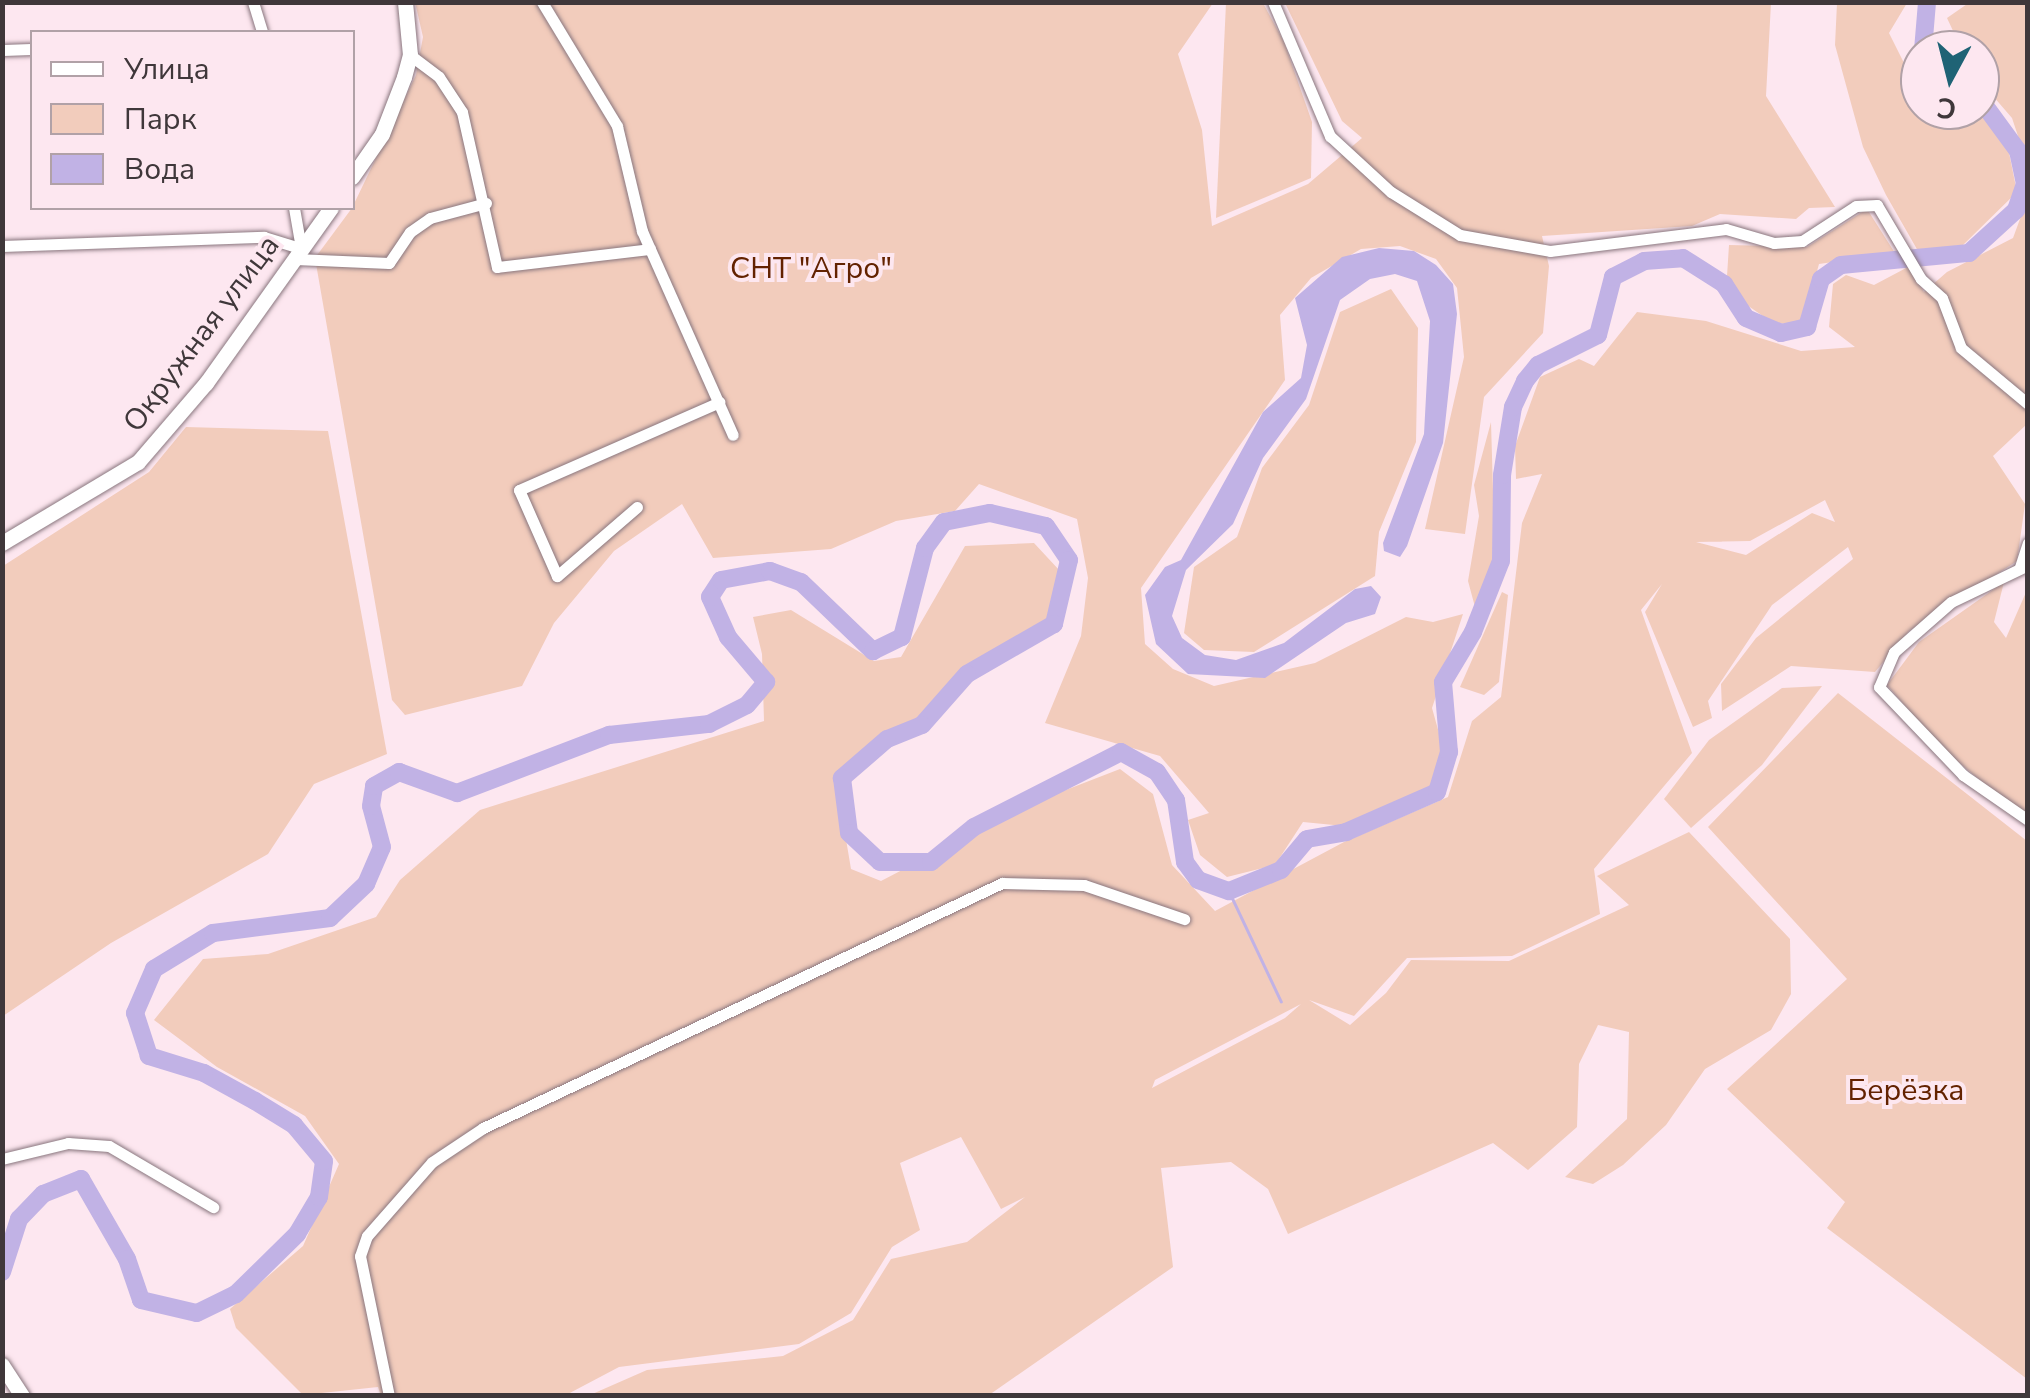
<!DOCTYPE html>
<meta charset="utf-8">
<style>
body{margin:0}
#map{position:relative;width:2030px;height:1398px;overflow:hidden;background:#fde7f0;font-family:"Nunito Sans",sans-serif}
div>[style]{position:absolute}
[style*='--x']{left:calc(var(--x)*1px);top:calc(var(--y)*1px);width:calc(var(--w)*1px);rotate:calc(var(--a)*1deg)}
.green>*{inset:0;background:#f2ccbc}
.water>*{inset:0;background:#c1b2e5}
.stream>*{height:2.5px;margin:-1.25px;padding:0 1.25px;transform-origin:1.25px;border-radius:1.25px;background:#c1b2e5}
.river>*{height:18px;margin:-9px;padding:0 9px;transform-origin:9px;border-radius:9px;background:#c1b2e5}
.roads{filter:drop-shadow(0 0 2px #89767e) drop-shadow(0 0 2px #89767e)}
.street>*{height:11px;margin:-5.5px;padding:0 5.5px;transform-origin:5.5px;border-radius:5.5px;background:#fff}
.secondary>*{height:15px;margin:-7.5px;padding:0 7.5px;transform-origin:7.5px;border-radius:7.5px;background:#fff}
span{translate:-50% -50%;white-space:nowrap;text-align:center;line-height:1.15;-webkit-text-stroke:8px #fde7f0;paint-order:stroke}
.park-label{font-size:30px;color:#632200}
.street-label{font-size:30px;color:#3f373a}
.frame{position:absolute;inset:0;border:5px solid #3f373a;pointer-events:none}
.legend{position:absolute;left:30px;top:30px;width:325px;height:180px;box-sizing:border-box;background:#fde7f0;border:2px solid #b1a1a7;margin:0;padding:12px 18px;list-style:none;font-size:30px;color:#3f373a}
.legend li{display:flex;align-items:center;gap:20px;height:50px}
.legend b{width:50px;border:2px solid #b1a1a7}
.north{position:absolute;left:1900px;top:30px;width:100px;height:100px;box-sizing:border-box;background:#fde7f0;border:2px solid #b1a1a7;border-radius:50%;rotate:187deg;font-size:28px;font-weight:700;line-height:40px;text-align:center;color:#3f373a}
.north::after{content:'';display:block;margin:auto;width:35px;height:45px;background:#1f6375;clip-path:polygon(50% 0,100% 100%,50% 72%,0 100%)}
</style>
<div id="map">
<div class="green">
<div style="clip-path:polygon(415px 2px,1213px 3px,1178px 54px,1202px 130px,1212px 226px,1308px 184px,1362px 138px,1342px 121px,1285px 3px,1771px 3px,1766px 96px,1835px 207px,1809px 208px,1796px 219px,1720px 214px,1692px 226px,1542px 236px,1549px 266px,1543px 333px,1484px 397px,1465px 534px,1425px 529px,1464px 357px,1457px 288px,1436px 259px,1400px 246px,1361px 249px,1311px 278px,1280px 315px,1285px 380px,1141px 588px,1145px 644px,1173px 669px,1214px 686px,1315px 663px,1406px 617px,1433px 622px,1463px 614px,1432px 708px,1444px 751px,1431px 788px,1344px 826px,1303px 822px,1275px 865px,1227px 877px,1200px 855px,1188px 820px,1209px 813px,1160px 756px,1045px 723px,1081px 636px,1088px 578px,1077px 519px,979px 484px,955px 511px,896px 521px,831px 549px,713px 558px,682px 504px,614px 551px,554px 623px,522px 686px,405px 715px,392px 700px,315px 258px,352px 208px,416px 75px,423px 37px)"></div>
<div style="clip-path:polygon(1970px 2px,2027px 3px,2027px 163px,2012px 118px,1980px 81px,1980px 50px,1962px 50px,1947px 18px)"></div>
<div style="clip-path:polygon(1226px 3px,1263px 3px,1284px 42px,1312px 122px,1311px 178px,1216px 218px)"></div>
<div style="clip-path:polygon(1837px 3px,1907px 3px,1889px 33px,1920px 95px,1920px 110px,1980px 109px,2007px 143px,2017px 192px,1963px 245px,1918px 251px,1886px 195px,1863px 147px,1835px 45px)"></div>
<div style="clip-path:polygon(evenodd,2027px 200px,2027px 424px,1993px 456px,2025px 504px,2017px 561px,1909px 631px,1875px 672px,1791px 666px,1722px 711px,1721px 684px,1756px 638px,1853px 559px,1848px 547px,1772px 605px,1708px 701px,1712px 718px,1693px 727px,1645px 612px,1662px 584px,1641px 610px,1692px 753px,1594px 869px,1600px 914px,1512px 956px,1407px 958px,1354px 1016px,1309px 1000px,1350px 1025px,1386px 993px,1411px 960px,1509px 961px,1629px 905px,1597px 876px,1689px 832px,1790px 939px,1791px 994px,1771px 1030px,1705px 1069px,1666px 1125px,1623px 1165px,1593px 1184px,1565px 1177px,1627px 1119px,1629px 1032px,1598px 1025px,1579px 1064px,1577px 1127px,1528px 1170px,1493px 1143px,1288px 1234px,1268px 1189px,1231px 1162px,1161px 1168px,1173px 1267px,989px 1395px,590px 1395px,647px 1370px,783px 1356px,853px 1320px,891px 1259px,967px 1242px,1025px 1197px,1001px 1209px,961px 1137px,900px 1163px,920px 1230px,892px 1247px,851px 1313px,799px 1344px,619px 1367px,566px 1395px,381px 1396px,378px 1387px,303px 1395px,236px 1328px,230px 1309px,303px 1246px,339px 1164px,305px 1116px,217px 1067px,154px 1020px,203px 959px,268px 954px,376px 917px,400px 880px,480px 810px,764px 721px,762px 654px,753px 617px,791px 610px,874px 661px,901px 657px,965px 546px,1034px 543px,1060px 571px,1051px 617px,1002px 650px,926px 718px,835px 774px,851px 869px,881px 881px,1027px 805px,1120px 769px,1153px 794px,1172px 865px,1215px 911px,1344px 842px,1448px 797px,1472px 721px,1501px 697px,1522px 523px,1542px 474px,1516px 479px,1515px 446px,1540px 377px,1579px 359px,1594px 366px,1637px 312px,1706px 321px,1801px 351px,1855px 347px,1829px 327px,1833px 284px,1846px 275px,1874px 285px,1908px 267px,1924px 292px,1947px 272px,2013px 238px,2027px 200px,1825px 500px,1835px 522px,1812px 513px,1746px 555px,1696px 542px,1750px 541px,1825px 500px,2027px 200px,1301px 1004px,1285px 1018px,1152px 1088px,1155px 1080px,1301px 1004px)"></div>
<div style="clip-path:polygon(1867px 209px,1895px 253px,1819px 264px,1802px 325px,1773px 323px,1744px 303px,1727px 276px,1729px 245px,1807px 247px)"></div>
<div style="clip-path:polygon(1391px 289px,1418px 328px,1416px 442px,1379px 532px,1375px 576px,1254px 652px,1204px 650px,1184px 633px,1194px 567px,1237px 537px,1262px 468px,1309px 405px,1340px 312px)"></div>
<div style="clip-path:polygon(1491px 422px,1495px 559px,1475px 607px,1468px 581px,1479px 516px,1474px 485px)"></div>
<div style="clip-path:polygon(186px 427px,328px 431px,387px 754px,314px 784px,268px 854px,111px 943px,3px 1016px,3px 566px,149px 472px)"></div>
<div style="clip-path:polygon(2004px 582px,1994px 622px,2006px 638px,2027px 590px,2027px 820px,1942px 748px,1887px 685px,1919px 642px)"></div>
<div style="clip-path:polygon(1502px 592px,1508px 595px,1499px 682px,1484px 695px,1460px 687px)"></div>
<div style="clip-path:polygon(1822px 686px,1762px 765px,1691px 828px,1664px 799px,1709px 740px,1782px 688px)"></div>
<div style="clip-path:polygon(1838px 693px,2027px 841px,2027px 1379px,1827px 1228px,1845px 1202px,1727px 1089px,1847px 979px,1708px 827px)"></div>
</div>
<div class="water">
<div style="clip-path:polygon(1379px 248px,1414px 251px,1436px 265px,1453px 284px,1457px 314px,1443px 443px,1407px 546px,1400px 557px,1384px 551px,1383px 543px,1424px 434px,1430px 321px,1417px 281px,1395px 274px,1370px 279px,1340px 300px,1306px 399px,1263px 458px,1233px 524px,1186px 570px,1172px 616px,1182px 638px,1205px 655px,1236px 660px,1284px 643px,1355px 589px,1371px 586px,1381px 597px,1375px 614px,1346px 623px,1265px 678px,1188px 674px,1156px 644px,1145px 595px,1165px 567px,1181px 560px,1263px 412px,1301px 378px,1307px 345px,1295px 298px,1342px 257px)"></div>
</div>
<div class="stream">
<div style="--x:1229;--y:891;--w:122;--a:64.7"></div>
</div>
<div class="river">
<div style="--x:1923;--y:50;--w:48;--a:-85.2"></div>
<div style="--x:2;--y:1272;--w:56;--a:-72.2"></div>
<div style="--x:19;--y:1219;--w:35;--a:-46"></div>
<div style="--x:43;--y:1194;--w:41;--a:-21.5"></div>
<div style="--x:81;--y:1179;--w:92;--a:60.1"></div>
<div style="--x:127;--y:1259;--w:43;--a:71.1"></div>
<div style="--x:141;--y:1300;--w:57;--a:13.1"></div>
<div style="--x:197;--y:1313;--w:43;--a:-26"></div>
<div style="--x:236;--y:1294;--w:86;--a:-44.5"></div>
<div style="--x:297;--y:1234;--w:43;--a:-59.3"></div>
<div style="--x:319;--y:1197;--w:36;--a:-82"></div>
<div style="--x:324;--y:1161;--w:47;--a:-129.8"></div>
<div style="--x:294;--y:1125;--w:46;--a:-148.4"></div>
<div style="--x:255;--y:1101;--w:58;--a:-151.2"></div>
<div style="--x:204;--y:1073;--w:58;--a:-162.8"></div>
<div style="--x:149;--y:1056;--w:45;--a:-108"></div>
<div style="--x:135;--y:1013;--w:48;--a:-66.6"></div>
<div style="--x:154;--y:969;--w:69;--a:-31.4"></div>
<div style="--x:213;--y:933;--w:118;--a:-7.3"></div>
<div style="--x:330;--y:918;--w:50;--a:-43.4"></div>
<div style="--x:366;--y:884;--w:40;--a:-66.6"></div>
<div style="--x:382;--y:847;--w:42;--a:-105"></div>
<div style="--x:371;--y:806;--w:20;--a:-81"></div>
<div style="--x:374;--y:786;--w:29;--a:-29"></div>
<div style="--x:399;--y:772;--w:62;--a:19.9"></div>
<div style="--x:457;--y:793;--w:163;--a:-20.9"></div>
<div style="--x:609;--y:735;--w:101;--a:-6.3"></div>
<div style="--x:709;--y:724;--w:42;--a:-26.6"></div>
<div style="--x:747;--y:705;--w:30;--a:-50"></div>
<div style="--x:766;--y:682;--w:59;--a:-130.2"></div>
<div style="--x:728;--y:637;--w:44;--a:-114.2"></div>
<div style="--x:710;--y:597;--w:20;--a:-57"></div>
<div style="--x:721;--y:580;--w:50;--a:-10.4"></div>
<div style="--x:770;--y:571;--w:33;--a:20"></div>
<div style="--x:801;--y:582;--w:100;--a:43.8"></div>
<div style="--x:873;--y:651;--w:32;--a:-26"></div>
<div style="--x:902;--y:637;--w:92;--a:-75.5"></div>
<div style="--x:925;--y:548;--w:32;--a:-54"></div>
<div style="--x:944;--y:522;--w:47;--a:-11.1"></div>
<div style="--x:990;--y:513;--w:57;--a:13.1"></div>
<div style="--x:1046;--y:526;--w:41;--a:55.9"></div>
<div style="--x:1069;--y:560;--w:66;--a:103.2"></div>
<div style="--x:1054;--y:624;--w:100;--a:150.1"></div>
<div style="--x:967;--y:674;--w:68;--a:131.4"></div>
<div style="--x:922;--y:725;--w:38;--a:158"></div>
<div style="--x:887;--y:739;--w:60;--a:139.1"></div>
<div style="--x:842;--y:778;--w:55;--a:82.7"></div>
<div style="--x:849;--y:833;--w:42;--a:43.1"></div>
<div style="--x:880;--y:862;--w:51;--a:0"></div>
<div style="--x:931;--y:862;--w:55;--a:-39.1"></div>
<div style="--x:974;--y:827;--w:165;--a:-27"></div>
<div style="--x:1121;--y:752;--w:41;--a:29.1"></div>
<div style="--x:1157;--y:772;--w:34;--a:56"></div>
<div style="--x:1176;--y:800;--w:63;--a:81.7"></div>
<div style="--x:1185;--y:862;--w:22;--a:54"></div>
<div style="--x:1198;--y:880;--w:33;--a:20"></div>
<div style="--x:1229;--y:891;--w:56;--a:-22"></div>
<div style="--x:1281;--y:870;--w:40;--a:-50"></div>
<div style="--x:1307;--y:839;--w:40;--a:-10"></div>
<div style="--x:1346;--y:832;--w:99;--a:-23.7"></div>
<div style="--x:1437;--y:792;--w:42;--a:-73.3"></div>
<div style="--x:1449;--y:752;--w:70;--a:-94.9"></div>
<div style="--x:1443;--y:682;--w:58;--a:-59"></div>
<div style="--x:1473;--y:632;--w:76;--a:-68.5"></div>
<div style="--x:1501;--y:561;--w:86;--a:-89.3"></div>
<div style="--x:1502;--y:475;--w:69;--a:-80.8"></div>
<div style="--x:1513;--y:407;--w:29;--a:-65"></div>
<div style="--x:1525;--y:381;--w:21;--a:-51"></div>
<div style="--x:1538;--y:365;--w:67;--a:-26.6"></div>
<div style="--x:1598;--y:335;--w:60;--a:-75.5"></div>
<div style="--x:1613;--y:277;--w:35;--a:-27"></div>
<div style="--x:1644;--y:261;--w:39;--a:-4"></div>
<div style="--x:1683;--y:258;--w:49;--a:32.4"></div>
<div style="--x:1724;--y:284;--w:40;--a:57.1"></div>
<div style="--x:1746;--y:318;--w:38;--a:23"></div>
<div style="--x:1781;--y:333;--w:27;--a:-13"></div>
<div style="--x:1807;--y:327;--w:50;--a:-73.7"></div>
<div style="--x:1821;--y:279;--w:24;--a:-35"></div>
<div style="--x:1841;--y:265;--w:129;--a:-5.4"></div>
<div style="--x:1969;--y:253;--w:64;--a:-42.5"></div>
<div style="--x:2016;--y:210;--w:28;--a:-71"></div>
<div style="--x:2025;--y:184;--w:34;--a:-102"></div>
<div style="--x:2018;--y:151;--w:64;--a:-126.2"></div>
</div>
<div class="roads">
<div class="street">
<div style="--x:253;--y:2;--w:31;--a:73"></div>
<div style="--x:542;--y:2;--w:145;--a:58.8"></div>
<div style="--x:617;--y:126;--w:108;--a:76.6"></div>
<div style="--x:642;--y:231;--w:223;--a:66"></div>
<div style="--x:1273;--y:2;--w:146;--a:67"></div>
<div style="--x:1330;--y:136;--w:83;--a:42.6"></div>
<div style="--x:1391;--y:192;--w:81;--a:31.9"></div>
<div style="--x:1460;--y:235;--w:91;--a:10.1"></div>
<div style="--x:1550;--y:251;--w:177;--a:-7.1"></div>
<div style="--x:1726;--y:229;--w:50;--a:16.3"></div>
<div style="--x:1774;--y:243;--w:28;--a:-4"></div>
<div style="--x:1802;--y:241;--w:64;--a:-32.9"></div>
<div style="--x:1856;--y:206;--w:21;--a:-3"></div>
<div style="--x:1877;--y:205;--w:86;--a:59.3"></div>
<div style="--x:1921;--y:279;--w:28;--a:42"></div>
<div style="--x:1942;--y:298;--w:53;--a:69.2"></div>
<div style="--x:1961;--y:348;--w:87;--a:39.9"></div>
<div style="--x:2;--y:50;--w:30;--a:-2"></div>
<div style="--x:410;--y:55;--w:36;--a:37"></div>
<div style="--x:439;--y:77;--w:42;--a:56.7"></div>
<div style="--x:462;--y:112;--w:159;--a:77.3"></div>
<div style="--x:497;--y:267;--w:154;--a:-6.7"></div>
<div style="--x:2;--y:246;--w:262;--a:-2"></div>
<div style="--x:264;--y:237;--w:39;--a:17"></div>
<div style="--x:301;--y:248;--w:41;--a:-99.9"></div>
<div style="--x:295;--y:259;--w:94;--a:2.4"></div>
<div style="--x:389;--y:263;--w:37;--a:-56"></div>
<div style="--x:410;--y:232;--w:24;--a:-35"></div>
<div style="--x:430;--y:218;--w:58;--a:-15"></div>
<div style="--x:637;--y:507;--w:106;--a:139.2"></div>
<div style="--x:557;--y:576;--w:94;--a:-113.8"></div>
<div style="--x:519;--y:490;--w:219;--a:-23.7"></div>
<div style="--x:2028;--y:565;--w:85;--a:154.3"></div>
<div style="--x:1951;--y:602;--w:76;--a:138.7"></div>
<div style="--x:1894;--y:652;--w:38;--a:113"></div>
<div style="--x:1879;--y:687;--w:122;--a:46.3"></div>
<div style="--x:1963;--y:775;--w:79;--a:34.7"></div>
<div style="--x:2020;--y:567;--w:25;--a:-72"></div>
<div style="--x:2;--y:1159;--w:68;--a:-13.6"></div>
<div style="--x:68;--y:1143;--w:41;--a:4.2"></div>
<div style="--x:109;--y:1146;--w:121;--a:30.4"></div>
<div style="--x:389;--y:1396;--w:143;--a:-101.7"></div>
<div style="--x:360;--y:1256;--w:21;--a:-71"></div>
<div style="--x:367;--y:1236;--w:98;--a:-48.7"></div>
<div style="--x:432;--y:1162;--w:61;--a:-33.7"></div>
<div style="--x:483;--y:1128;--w:574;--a:-25.27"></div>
<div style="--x:1002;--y:883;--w:82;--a:1.4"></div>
<div style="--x:1084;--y:885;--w:106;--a:18.8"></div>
</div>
<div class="secondary">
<div style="--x:352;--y:177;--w:52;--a:-55.1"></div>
<div style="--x:382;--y:134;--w:61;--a:-68.9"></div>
<div style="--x:404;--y:77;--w:23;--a:-75"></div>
<div style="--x:410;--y:55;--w:53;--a:-95.4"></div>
<div style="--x:2;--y:543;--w:158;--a:-30.8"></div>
<div style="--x:138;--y:462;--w:104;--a:-49.3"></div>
<div style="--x:206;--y:383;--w:215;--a:-54.5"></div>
<div style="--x:2;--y:1365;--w:37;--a:57"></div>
</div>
</div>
<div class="park-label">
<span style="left:811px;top:269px">СНТ "Агро"</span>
<span style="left:1906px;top:1091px">Берёзка</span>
</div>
<div class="street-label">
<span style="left:202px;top:334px;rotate:-53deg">Окружная улица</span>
</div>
<div class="frame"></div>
<ul class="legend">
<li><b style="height:12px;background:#fff"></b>Улица</li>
<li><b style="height:28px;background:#f2ccbc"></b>Парк</li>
<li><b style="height:28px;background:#c1b2e5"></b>Вода</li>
</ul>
<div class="north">С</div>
</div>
